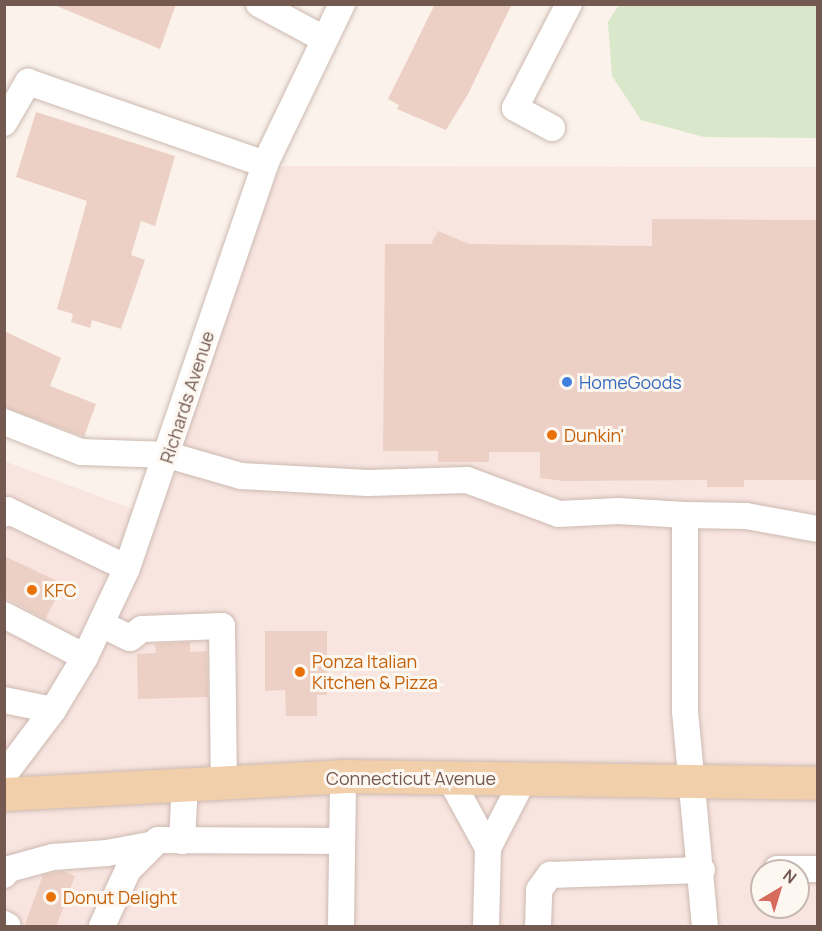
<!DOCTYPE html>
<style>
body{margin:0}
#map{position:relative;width:822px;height:931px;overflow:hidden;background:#faf2eb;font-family:Manrope,sans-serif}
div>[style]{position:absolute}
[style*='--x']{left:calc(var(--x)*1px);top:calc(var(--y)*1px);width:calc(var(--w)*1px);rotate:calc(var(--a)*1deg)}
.commercial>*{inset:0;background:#f9e5e0}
.green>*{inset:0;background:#d9e7ca}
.building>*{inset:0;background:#edd0c5}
.roads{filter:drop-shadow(0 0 2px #ccbab1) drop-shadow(0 0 2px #ccbab1)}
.minor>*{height:26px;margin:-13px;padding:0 13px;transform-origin:13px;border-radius:13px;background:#fff}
.major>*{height:33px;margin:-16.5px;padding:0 16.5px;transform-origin:16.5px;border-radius:16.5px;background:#f1cfab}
.dots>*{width:16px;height:16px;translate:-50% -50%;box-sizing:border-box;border:3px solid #fdf7f1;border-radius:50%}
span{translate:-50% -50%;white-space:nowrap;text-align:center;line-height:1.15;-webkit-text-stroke:6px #fdf7f1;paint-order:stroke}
.shop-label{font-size:18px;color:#366cbe}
.left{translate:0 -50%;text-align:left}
.street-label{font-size:18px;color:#735950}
.food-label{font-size:18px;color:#c56008}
.frame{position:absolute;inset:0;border:6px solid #735950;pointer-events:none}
.north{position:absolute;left:750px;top:859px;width:60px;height:60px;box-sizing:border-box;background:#fdf7f1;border:2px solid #c6b8b1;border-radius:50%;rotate:38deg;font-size:16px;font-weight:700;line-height:24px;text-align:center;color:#735950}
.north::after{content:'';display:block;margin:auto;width:21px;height:27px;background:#d66b5e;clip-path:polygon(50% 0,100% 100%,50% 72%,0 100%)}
</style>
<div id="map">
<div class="commercial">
<div style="clip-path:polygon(evenodd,281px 166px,817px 167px,817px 926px,5px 926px,4px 461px,141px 512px,281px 166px,762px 871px,798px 871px,798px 907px,762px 907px,762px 871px)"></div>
</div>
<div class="green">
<div style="clip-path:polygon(619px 5px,817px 5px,817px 138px,704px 137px,641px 120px,612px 76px,608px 22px)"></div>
</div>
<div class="building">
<div style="clip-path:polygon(52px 4px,176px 4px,160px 49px)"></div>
<div style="clip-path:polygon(435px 4px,512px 4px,468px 94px,446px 130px,397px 109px,399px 105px,388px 99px)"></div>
<div style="clip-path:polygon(36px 112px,175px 156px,155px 226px,141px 221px,131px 255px,145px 260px,121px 329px,92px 320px,90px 328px,71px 322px,73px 314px,57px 309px,87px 201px,16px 177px)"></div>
<div style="clip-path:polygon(652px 219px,818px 220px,818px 480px,744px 480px,744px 487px,707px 487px,707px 480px,564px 481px,540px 478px,540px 452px,489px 452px,489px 462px,438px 462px,438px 451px,383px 451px,385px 244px,431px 244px,438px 231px,469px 244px,652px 246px)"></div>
<div style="clip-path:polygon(4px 331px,61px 358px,50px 386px,96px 404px,84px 437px,4px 407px)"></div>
<div style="clip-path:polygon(4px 556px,64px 584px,45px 619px,4px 597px)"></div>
<div style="clip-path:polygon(265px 631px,327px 631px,327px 695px,317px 695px,317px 716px,286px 716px,285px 690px,265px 691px)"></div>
<div style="clip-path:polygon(190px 642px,190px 652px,207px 651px,208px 697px,138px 699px,137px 654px,156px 653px,155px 644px)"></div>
<div style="clip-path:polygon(63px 871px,75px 876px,56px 927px,24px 927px,43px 875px)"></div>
</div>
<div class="roads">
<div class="minor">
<div style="--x:259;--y:4;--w:74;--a:28.3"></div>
<div style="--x:4;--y:123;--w:48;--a:-59.7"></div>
<div style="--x:28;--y:82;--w:251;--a:19.1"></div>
<div style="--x:552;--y:128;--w:42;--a:-151.6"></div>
<div style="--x:515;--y:108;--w:117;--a:-62.6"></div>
<div style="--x:4;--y:422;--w:83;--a:21.3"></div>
<div style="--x:81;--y:452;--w:87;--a:2"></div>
<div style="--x:168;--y:455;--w:76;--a:16"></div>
<div style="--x:241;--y:476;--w:127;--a:3.2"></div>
<div style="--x:368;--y:483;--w:99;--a:-1.7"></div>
<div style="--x:467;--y:480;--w:98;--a:20.3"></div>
<div style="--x:559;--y:514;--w:59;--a:-2.9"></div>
<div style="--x:618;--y:511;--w:67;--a:3.4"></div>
<div style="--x:685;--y:515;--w:196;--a:90"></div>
<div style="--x:685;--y:711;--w:216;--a:84.7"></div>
<div style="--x:4;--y:514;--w:5;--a:-53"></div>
<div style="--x:7;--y:510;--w:133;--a:25.8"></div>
<div style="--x:685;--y:515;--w:61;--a:0.9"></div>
<div style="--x:746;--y:516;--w:73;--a:10.2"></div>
<div style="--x:4;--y:615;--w:91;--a:27.4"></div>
<div style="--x:101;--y:624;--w:32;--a:26"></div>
<div style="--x:130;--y:638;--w:15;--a:-37"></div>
<div style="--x:142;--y:629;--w:80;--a:-2.1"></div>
<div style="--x:222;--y:626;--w:155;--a:89.3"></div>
<div style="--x:4;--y:700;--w:50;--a:11.5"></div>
<div style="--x:4;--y:775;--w:81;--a:-53"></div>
<div style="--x:53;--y:710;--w:62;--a:-58.9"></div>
<div style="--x:85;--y:657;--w:98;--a:-64.7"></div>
<div style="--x:127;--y:568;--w:427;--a:-71.1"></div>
<div style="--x:265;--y:164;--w:178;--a:-64.3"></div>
<div style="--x:449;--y:777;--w:81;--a:61.2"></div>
<div style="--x:182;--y:841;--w:59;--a:-87.1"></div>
<div style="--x:777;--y:869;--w:41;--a:0"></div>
<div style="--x:4;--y:875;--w:8;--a:-50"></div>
<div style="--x:9;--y:869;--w:46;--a:-15.3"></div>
<div style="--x:53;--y:857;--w:54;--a:-4.2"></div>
<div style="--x:107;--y:853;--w:43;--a:-10.8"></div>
<div style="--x:4;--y:924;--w:4;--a:27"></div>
<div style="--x:102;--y:926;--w:62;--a:-65.1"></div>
<div style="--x:128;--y:870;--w:42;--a:-45"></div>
<div style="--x:158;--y:840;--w:184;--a:0.3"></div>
<div style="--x:341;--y:926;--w:150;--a:-89.2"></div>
<div style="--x:486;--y:926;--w:78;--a:-88.5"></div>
<div style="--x:488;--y:848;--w:79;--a:-62.8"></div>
<div style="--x:538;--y:926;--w:36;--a:-88"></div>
<div style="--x:539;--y:890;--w:19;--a:-54"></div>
<div style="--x:550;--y:875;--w:152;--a:-1.9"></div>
</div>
<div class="major">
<div style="--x:4;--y:794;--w:339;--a:-3"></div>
<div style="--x:343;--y:776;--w:475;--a:0.8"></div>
</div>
</div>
<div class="dots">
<div style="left:567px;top:382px;background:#3f7fe0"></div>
<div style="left:552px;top:435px;background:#e8710a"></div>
<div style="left:32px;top:590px;background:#e8710a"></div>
<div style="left:300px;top:672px;background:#e8710a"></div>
<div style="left:51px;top:897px;background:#e8710a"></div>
</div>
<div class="shop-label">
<span class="left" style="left:579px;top:382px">HomeGoods</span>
</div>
<div class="street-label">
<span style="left:187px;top:397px;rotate:-72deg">Richards Avenue</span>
<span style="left:411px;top:778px">Connecticut Avenue</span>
</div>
<div class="food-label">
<span class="left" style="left:564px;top:435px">Dunkin'</span>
<span class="left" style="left:44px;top:590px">KFC</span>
<span class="left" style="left:312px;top:672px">Ponza Italian<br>Kitchen &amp; Pizza</span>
<span class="left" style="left:63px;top:897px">Donut Delight</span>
</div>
<div class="frame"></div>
<div class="north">N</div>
</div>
